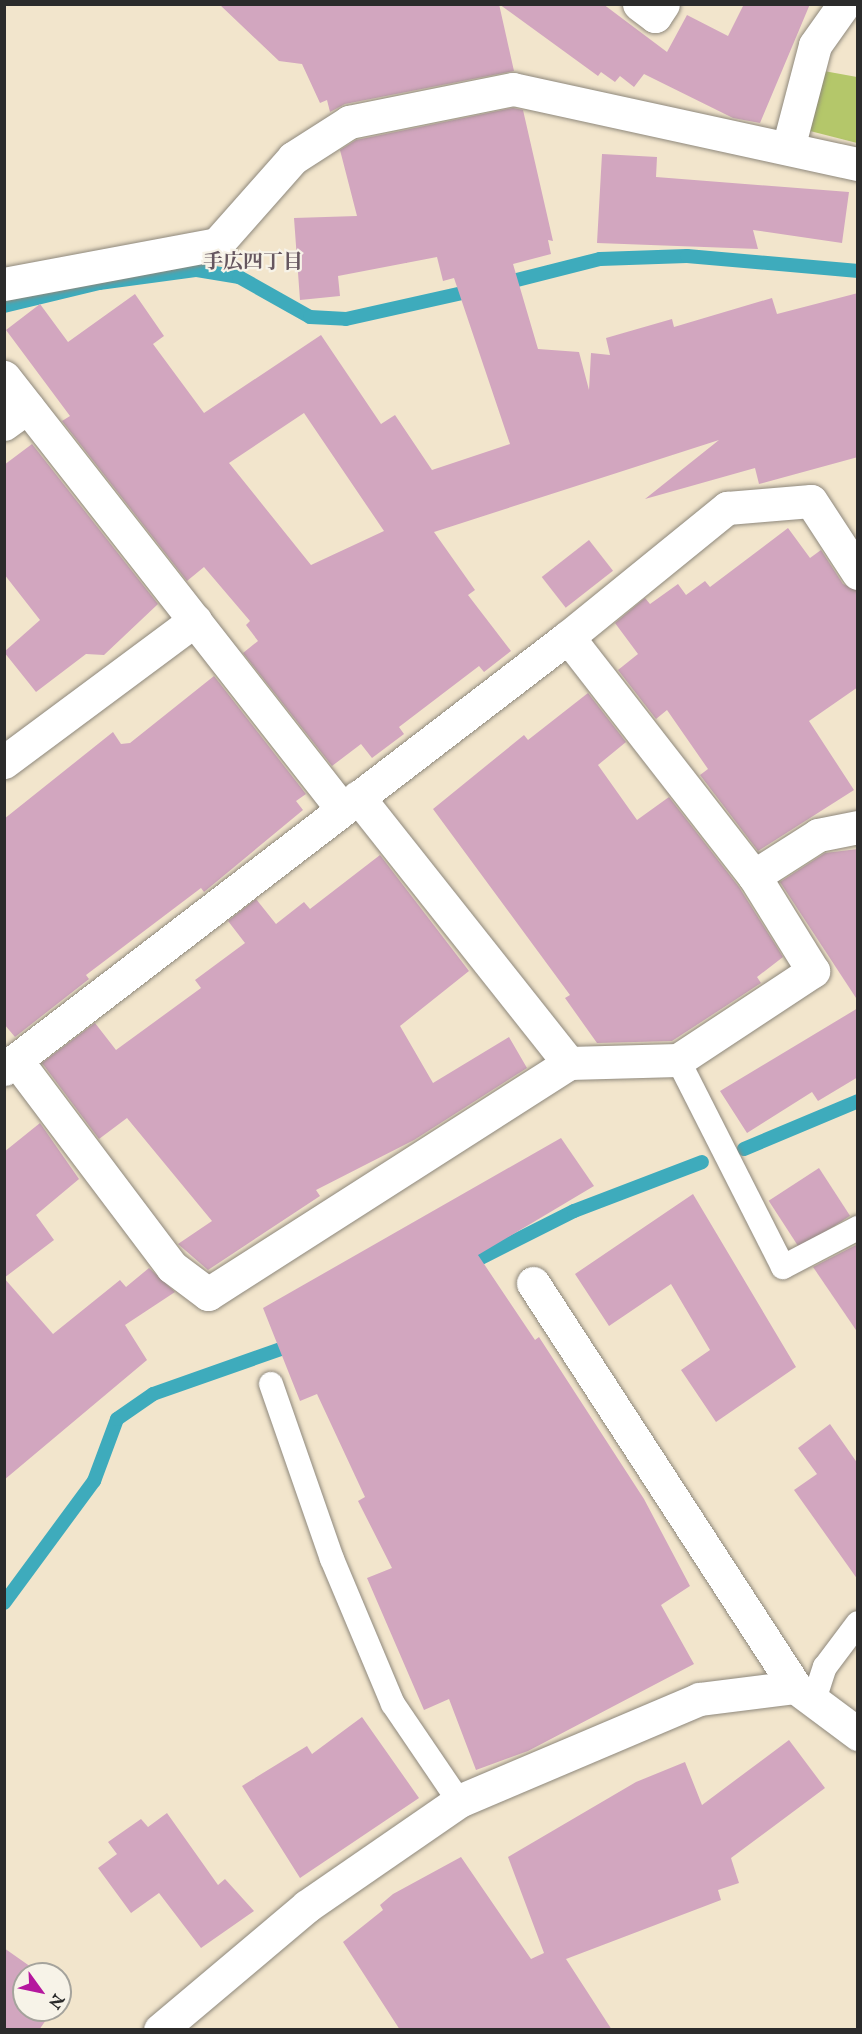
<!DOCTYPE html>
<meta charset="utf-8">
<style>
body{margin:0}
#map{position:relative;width:862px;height:2034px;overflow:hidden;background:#f2e5cc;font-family:"IM FELL English","Noto Serif JP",serif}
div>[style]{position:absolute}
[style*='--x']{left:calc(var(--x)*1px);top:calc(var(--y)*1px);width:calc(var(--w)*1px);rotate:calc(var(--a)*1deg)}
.green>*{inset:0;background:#b4c76a}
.stream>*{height:14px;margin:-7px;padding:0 7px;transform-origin:7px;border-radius:7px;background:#3eabbc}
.building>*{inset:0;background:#d2a6bf;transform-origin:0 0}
.roads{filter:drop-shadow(0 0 2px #8e887c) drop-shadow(0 0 2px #8e887c)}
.lane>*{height:24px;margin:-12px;padding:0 12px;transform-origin:12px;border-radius:12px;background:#fff}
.street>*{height:33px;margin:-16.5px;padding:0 16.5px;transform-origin:16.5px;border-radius:16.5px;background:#fff}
span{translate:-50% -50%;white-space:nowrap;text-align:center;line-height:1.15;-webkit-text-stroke:4.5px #f7f3e8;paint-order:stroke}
.neighbourhood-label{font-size:20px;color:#65565f;font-weight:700}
.frame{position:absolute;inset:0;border:6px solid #2b2b2b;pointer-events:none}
.north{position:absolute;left:12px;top:1962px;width:60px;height:60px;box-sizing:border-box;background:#f7f3e8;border:2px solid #a5a39c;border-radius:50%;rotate:123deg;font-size:16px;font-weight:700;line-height:24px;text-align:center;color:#2b2b2b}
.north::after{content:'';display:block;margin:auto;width:21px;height:27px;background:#b5179e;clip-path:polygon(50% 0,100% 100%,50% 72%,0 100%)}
</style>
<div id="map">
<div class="green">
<div style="clip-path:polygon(824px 71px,857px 77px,857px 143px,810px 131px)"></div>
</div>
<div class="stream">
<div style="--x:501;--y:284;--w:102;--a:-14.2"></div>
<div style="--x:600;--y:259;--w:87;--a:-2"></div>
<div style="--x:687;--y:256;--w:172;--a:5"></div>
<div style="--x:4;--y:306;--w:98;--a:-13.6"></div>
<div style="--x:99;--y:283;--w:99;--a:-7.6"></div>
<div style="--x:197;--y:270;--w:43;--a:9.5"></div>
<div style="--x:239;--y:277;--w:81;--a:29.4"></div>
<div style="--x:310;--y:317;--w:36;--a:3"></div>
<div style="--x:346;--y:319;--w:133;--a:-12.6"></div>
<div style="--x:744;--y:1149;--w:124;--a:-22.8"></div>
<div style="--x:465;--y:1266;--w:122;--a:-26.8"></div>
<div style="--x:574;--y:1211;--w:137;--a:-20.9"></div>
<div style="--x:4;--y:1603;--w:152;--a:-53.6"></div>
<div style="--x:94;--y:1481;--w:66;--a:-69.6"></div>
<div style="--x:117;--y:1419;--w:44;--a:-34.8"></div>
<div style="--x:153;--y:1394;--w:151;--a:-19.4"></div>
</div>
<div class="building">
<div style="clip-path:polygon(219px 4px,499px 4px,514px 71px,345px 104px,330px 112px,327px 100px,320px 103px,302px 64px,279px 61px)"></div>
<div style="clip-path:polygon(499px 4px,603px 4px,667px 52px,687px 15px,728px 36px,744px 4px,810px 4px,760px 123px,733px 118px,644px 74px,634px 87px,620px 76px,615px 82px,601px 72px,598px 76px)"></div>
<div style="clip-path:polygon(evenodd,513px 108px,523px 110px,553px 241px,548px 240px,551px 254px,513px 264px,538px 349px,579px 352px,589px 390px,591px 353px,610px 355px,606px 338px,672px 319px,674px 327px,772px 298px,777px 314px,858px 293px,858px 457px,759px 484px,755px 468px,645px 499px,719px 440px,434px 532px,475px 590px,468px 595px,511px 651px,484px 672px,479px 666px,399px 727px,404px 734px,372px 758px,361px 744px,332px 766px,243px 653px,258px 641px,246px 625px,250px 621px,204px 567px,187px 581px,62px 421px,70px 416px,6px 330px,40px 304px,68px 342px,135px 294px,164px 336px,153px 344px,204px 413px,321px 335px,381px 424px,395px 415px,432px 470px,510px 444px,454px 278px,443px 281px,437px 257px,338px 276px,340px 296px,300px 300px,294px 218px,357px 216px,340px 150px,356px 140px,513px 108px,304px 413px,384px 531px,311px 565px,229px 463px,304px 413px)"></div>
<div style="clip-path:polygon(602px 154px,657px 157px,656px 177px,849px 192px,842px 243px,753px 230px,758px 249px,597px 243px)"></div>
<div style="clip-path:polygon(32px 444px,158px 604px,104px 655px,86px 654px,36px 692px,4px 652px,40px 620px,4px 574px,4px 465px)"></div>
<div style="clip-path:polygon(788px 528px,810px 558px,821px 550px,843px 584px,858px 591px,858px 687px,809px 721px,854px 790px,758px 851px,700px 775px,708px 769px,667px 710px,656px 719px,618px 670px,638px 654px,615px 623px,645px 598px,650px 604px,678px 584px,686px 595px,705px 581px,710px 587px)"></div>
<div style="left:589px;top:540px;width:39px;height:60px;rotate:52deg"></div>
<div style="clip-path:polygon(214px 676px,306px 794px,296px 801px,303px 810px,204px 892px,201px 888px,86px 975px,89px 979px,15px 1037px,4px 1024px,4px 819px,113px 732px,121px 744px,130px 743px)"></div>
<div style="clip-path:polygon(588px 693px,626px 742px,598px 765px,637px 820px,669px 797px,739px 887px,783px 957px,757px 977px,761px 983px,672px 1041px,597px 1043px,565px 998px,570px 995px,433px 809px,524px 735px,528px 740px)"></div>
<div style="clip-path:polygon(858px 849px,858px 1001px,780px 882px,825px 853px)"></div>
<div style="clip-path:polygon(380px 855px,469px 971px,400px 1026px,433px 1083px,509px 1037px,527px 1068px,414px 1140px,316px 1190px,320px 1196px,208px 1270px,178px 1244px,212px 1221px,127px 1118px,99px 1139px,42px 1063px,95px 1023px,116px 1050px,201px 988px,195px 980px,245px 943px,228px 921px,256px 899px,276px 924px,304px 902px,310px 909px)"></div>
<div style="clip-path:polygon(858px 1008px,858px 1077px,818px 1101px,812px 1092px,747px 1133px,720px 1091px)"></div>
<div style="clip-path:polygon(40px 1123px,79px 1179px,36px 1215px,54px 1240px,4px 1278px,4px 1152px)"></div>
<div style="clip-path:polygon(561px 1138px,594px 1186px,478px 1255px,535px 1340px,539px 1337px,644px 1499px,690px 1586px,661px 1605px,694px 1664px,528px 1751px,476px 1770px,449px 1699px,424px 1710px,367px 1578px,392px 1568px,358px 1501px,365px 1497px,317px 1394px,300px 1401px,263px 1308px)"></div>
<div style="left:819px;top:1168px;width:57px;height:60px;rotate:57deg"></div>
<div style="clip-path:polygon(693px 1194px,796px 1367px,716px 1422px,681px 1370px,710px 1350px,671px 1284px,609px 1326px,575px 1274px)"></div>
<div style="clip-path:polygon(858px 1244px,858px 1333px,813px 1267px)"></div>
<div style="clip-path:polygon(149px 1268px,175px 1292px,125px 1325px,147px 1360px,4px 1480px,4px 1278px,53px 1334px,120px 1280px,126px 1287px)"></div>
<div style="clip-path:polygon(830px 1424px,858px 1464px,858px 1580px,794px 1490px,817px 1474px,798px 1448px)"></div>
<div style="clip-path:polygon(362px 1717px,419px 1798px,300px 1878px,242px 1786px,307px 1746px,312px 1754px)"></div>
<div style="clip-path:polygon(789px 1740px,825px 1788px,731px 1858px,739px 1883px,718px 1890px,721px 1900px,566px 1959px,612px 2030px,400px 2030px,343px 1942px,383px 1910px,380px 1905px,393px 1894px,461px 1857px,531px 1959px,544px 1953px,508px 1857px,636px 1782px,685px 1762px,702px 1805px)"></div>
<div style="clip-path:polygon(167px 1813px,218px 1885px,225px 1879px,254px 1911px,201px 1948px,159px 1893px,131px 1913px,98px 1868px,117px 1854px,108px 1842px,141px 1819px,148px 1827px)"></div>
<div style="clip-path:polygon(4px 1948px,41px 1974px,24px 1974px,24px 2010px,53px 2010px,39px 2030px,4px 2030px)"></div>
</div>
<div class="roads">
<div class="lane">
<div style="--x:678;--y:1060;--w:232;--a:63.1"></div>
<div style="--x:783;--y:1267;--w:85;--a:-27.5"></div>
<div style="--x:271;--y:1384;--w:185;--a:70.8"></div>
<div style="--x:332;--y:1559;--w:157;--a:67.2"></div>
<div style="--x:393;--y:1704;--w:117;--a:55.8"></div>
<div style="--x:814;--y:1700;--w:35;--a:-72"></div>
<div style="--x:825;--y:1667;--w:55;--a:-53.1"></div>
</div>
<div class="street">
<div style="--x:639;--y:4;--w:20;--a:37"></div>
<div style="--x:655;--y:16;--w:14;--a:-56"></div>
<div style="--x:788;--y:148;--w:106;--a:-75.3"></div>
<div style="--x:815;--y:45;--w:50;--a:-54.7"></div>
<div style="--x:4;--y:284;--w:217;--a:-10.6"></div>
<div style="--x:217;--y:244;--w:115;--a:-48.5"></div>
<div style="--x:293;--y:158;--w:67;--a:-32.7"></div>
<div style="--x:349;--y:122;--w:167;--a:-11.4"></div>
<div style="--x:513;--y:89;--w:353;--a:12.3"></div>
<div style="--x:4;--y:377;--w:549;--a:51.96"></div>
<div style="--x:4;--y:424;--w:29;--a:-36"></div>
<div style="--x:4;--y:762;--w:238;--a:-36.6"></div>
<div style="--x:358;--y:797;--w:340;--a:51.6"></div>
<div style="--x:754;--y:876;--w:76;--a:-32.6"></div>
<div style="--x:818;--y:835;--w:41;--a:-11.3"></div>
<div style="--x:16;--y:1060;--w:259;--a:53"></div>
<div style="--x:172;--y:1267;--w:45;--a:36.9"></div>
<div style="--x:208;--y:1294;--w:429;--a:-32.6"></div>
<div style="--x:569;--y:1063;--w:109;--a:-1.6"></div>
<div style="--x:678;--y:1060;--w:162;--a:-33.4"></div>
<div style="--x:813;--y:971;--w:112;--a:-121.8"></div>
<div style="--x:754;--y:876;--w:303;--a:-127.9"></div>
<div style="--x:4;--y:1069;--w:710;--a:-37.45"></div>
<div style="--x:568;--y:637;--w:205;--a:-39.1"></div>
<div style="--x:727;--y:508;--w:84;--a:-4.8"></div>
<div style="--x:811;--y:501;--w:86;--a:56.9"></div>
<div style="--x:533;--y:1283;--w:482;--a:57"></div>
<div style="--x:795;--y:1687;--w:79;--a:36.7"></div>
<div style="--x:160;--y:2030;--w:192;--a:-40.1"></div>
<div style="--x:307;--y:1906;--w:185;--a:-34.6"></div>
<div style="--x:459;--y:1801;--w:261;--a:-23"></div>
<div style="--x:699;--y:1699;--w:97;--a:-7.1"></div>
</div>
</div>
<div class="neighbourhood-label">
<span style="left:253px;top:262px">手広四丁目</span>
</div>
<div class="frame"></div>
<div class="north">N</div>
</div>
